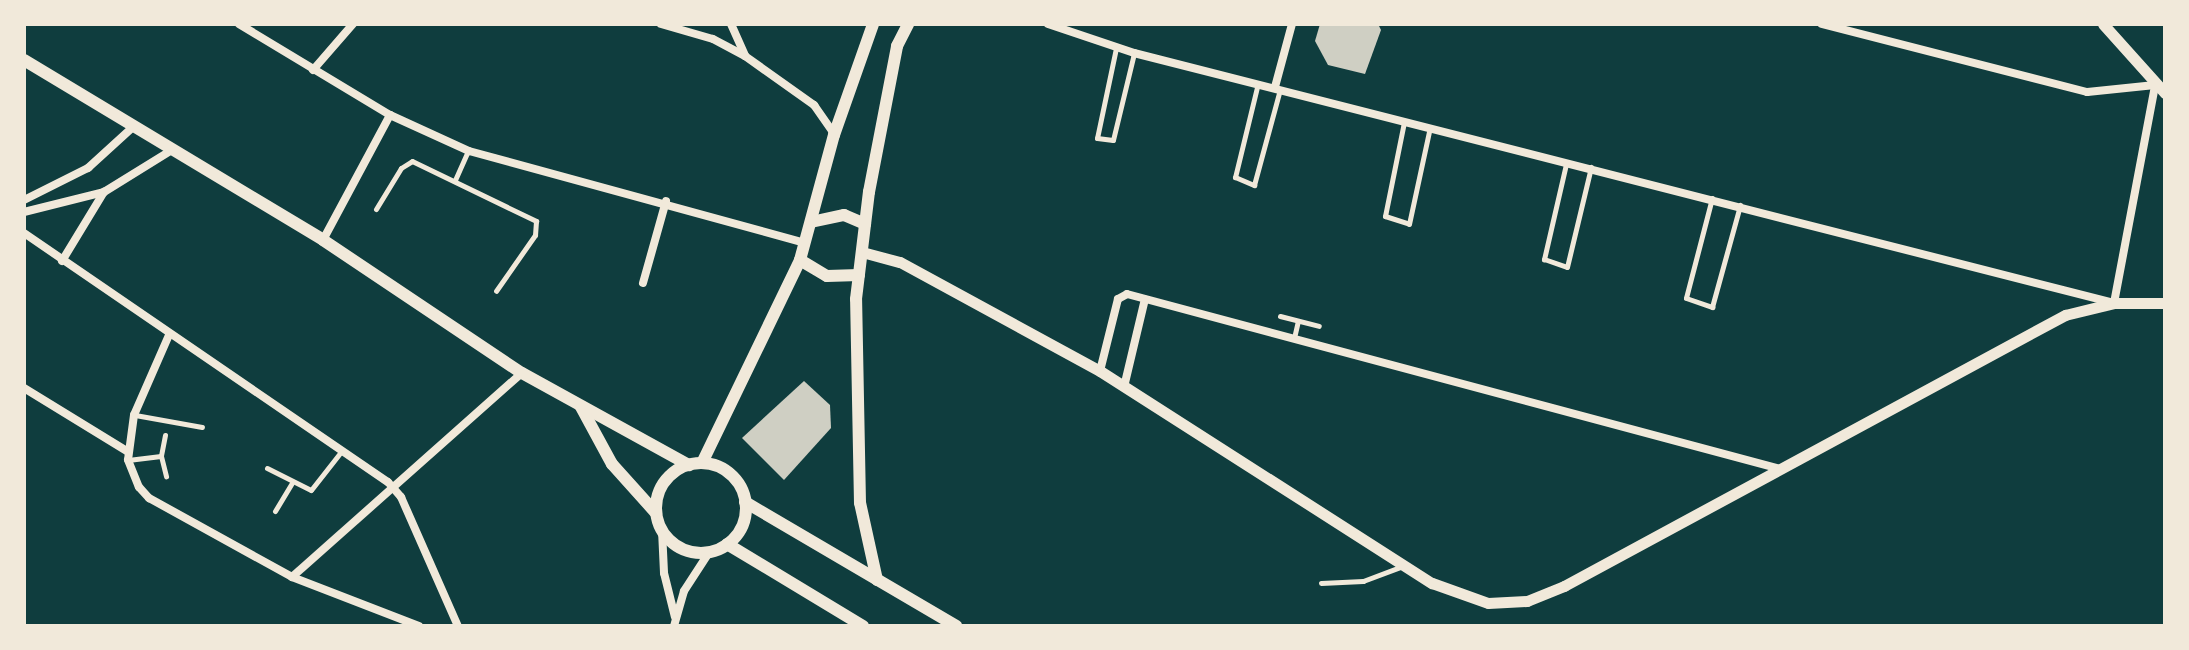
<!DOCTYPE html>
<style>
body{margin:0}
#map{position:relative;width:2189px;height:650px;overflow:hidden;background:#0f3d3e;font-family:Poppins,sans-serif}
div>[style]{position:absolute}
[style*='--x']{left:calc(var(--x)*1px);top:calc(var(--y)*1px);width:calc(var(--w)*1px);rotate:calc(var(--a)*1deg)}
.building>*{inset:0;background:#cfcfc3}
.service>*{height:5px;margin:-2.5px;padding:0 2.5px;transform-origin:2.5px;border-radius:2.5px;background:#f1e9da}
.minor>*{height:8px;margin:-4px;padding:0 4px;transform-origin:4px;border-radius:4px;background:#f1e9da}
.tertiary>*{height:11px;margin:-5.5px;padding:0 5.5px;transform-origin:5.5px;border-radius:5.5px;background:#f1e9da}
.secondary>*{height:12px;margin:-6px;padding:0 6px;transform-origin:6px;border-radius:6px;background:#f1e9da}
.secondary>.ring{margin:-6px;padding:0;box-sizing:content-box;background:none;border:12px solid #f1e9da;border-radius:50%}
span{translate:-50% -50%;white-space:nowrap;text-align:center;line-height:1.15;-webkit-text-stroke:8px #f1e9da;paint-order:stroke}
.frame{position:absolute;inset:0;border:26px solid #f1e9da;pointer-events:none}
</style>
<div id="map">
<div class="building">
<div style="clip-path:polygon(1320px 24px,1378px 24px,1381px 30px,1365px 74px,1328px 65px,1315px 41px)"></div>
<div style="clip-path:polygon(804px 381px,830px 405px,831px 428px,784px 480px,742px 438px)"></div>
</div>
<div class="service">
<div style="--x:1116;--y:48;--w:92;--a:101.9"></div>
<div style="--x:1097;--y:138;--w:16;--a:7"></div>
<div style="--x:1113;--y:140;--w:89;--a:-76.4"></div>
<div style="--x:1258;--y:83;--w:97;--a:103.7"></div>
<div style="--x:1235;--y:177;--w:21;--a:23"></div>
<div style="--x:1254;--y:185;--w:99;--a:-74.8"></div>
<div style="--x:1404;--y:122;--w:96;--a:101.4"></div>
<div style="--x:1385;--y:216;--w:25;--a:18"></div>
<div style="--x:1409;--y:224;--w:99;--a:-77.8"></div>
<div style="--x:1566;--y:164;--w:98;--a:103"></div>
<div style="--x:1544;--y:259;--w:24;--a:19"></div>
<div style="--x:1567;--y:267;--w:103;--a:-76.5"></div>
<div style="--x:455;--y:180;--w:32;--a:-66"></div>
<div style="--x:1712;--y:198;--w:103;--a:104.6"></div>
<div style="--x:1686;--y:298;--w:28;--a:19"></div>
<div style="--x:1712;--y:307;--w:106;--a:-74.6"></div>
<div style="--x:376;--y:209;--w:48;--a:-58.6"></div>
<div style="--x:401;--y:168;--w:13;--a:-32"></div>
<div style="--x:412;--y:161;--w:138;--a:25.8"></div>
<div style="--x:536;--y:221;--w:14;--a:94"></div>
<div style="--x:535;--y:235;--w:68;--a:124.9"></div>
<div style="--x:1280;--y:316;--w:40;--a:14.4"></div>
<div style="--x:1294;--y:338;--w:17;--a:-77"></div>
<div style="--x:135;--y:415;--w:68;--a:10.2"></div>
<div style="--x:165;--y:435;--w:21;--a:101"></div>
<div style="--x:161;--y:456;--w:21;--a:76"></div>
<div style="--x:128;--y:460;--w:33;--a:-7"></div>
<div style="--x:267;--y:468;--w:49;--a:26.6"></div>
<div style="--x:311;--y:490;--w:47;--a:-51.9"></div>
<div style="--x:275;--y:511;--w:33;--a:-59"></div>
<div style="--x:1321;--y:583;--w:42;--a:-2.7"></div>
<div style="--x:1363;--y:581;--w:43;--a:-20.6"></div>
</div>
<div class="minor">
<div style="--x:239;--y:24;--w:176;--a:31.1"></div>
<div style="--x:390;--y:115;--w:87;--a:24.5"></div>
<div style="--x:469;--y:151;--w:348;--a:15.3"></div>
<div style="--x:661;--y:24;--w:54;--a:16.1"></div>
<div style="--x:713;--y:39;--w:36;--a:28"></div>
<div style="--x:745;--y:56;--w:85;--a:35.4"></div>
<div style="--x:814;--y:105;--w:35;--a:55"></div>
<div style="--x:731;--y:24;--w:35;--a:66"></div>
<div style="--x:1048;--y:24;--w:91;--a:18.6"></div>
<div style="--x:1134;--y:53;--w:1011;--a:14.31"></div>
<div style="--x:2114;--y:303;--w:222;--a:-79.3"></div>
<div style="--x:2155;--y:85;--w:68;--a:174.1"></div>
<div style="--x:2087;--y:92;--w:274;--a:-165.6"></div>
<div style="--x:313;--y:70;--w:61;--a:-49"></div>
<div style="--x:1275;--y:87;--w:65;--a:-74.9"></div>
<div style="--x:24;--y:200;--w:72;--a:-26.6"></div>
<div style="--x:88;--y:168;--w:62;--a:-42.4"></div>
<div style="--x:24;--y:212;--w:82;--a:-14"></div>
<div style="--x:104;--y:192;--w:80;--a:-31.7"></div>
<div style="--x:24;--y:233;--w:441;--a:34.4"></div>
<div style="--x:388;--y:482;--w:20;--a:49"></div>
<div style="--x:401;--y:497;--w:141;--a:66.2"></div>
<div style="--x:323;--y:240;--w:142;--a:-61.8"></div>
<div style="--x:62;--y:261;--w:81;--a:-58.7"></div>
<div style="--x:643;--y:283;--w:85;--a:-74.3"></div>
<div style="--x:169;--y:335;--w:87;--a:113.6"></div>
<div style="--x:134;--y:415;--w:45;--a:97.6"></div>
<div style="--x:128;--y:460;--w:29;--a:68"></div>
<div style="--x:139;--y:487;--w:15;--a:48"></div>
<div style="--x:149;--y:498;--w:163;--a:28.9"></div>
<div style="--x:292;--y:577;--w:136;--a:21.1"></div>
<div style="--x:1100;--y:371;--w:74;--a:-76"></div>
<div style="--x:1118;--y:299;--w:10;--a:-29"></div>
<div style="--x:1127;--y:294;--w:676;--a:15"></div>
<div style="--x:1124;--y:387;--w:90;--a:-76.6"></div>
<div style="--x:24;--y:388;--w:121;--a:31.5"></div>
<div style="--x:662;--y:530;--w:43;--a:87.3"></div>
<div style="--x:664;--y:573;--w:45;--a:76"></div>
<div style="--x:292;--y:577;--w:307;--a:-41.6"></div>
<div style="--x:674;--y:626;--w:36;--a:-74"></div>
<div style="--x:684;--y:591;--w:48;--a:-57"></div>
</div>
<div class="tertiary">
<div style="--x:2103;--y:24;--w:93;--a:48.1"></div>
<div style="--x:862;--y:252;--w:39;--a:15"></div>
<div style="--x:900;--y:262;--w:228;--a:28.6"></div>
<div style="--x:1100;--y:371;--w:394;--a:32.6"></div>
<div style="--x:1432;--y:583;--w:59;--a:19.7"></div>
<div style="--x:1488;--y:603;--w:39;--a:-3"></div>
<div style="--x:1527;--y:601;--w:40;--a:-22"></div>
<div style="--x:1564;--y:586;--w:570;--a:-28.41"></div>
<div style="--x:2065;--y:315;--w:50;--a:-13.8"></div>
<div style="--x:2114;--y:303;--w:51;--a:0"></div>
</div>
<div class="secondary">
<div style="--x:24;--y:60;--w:349;--a:31"></div>
<div style="--x:323;--y:240;--w:239;--a:33.8"></div>
<div style="--x:522;--y:373;--w:191;--a:28.9"></div>
<div style="--x:811;--y:222;--w:34;--a:-12"></div>
<div style="--x:844;--y:215;--w:23;--a:23"></div>
<div style="--x:800;--y:260;--w:31;--a:31"></div>
<div style="--x:827;--y:276;--w:32;--a:-2"></div>
<div style="--x:581;--y:407;--w:65;--a:61.5"></div>
<div style="--x:612;--y:464;--w:66;--a:48.1"></div>
<div style="--x:702;--y:463;--w:225;--a:-64.2"></div>
<div style="--x:800;--y:260;--w:130;--a:-74.8"></div>
<div style="--x:834;--y:135;--w:118;--a:-70.6"></div>
<div class="ring" style="left:656px;top:463px;width:78px;height:78px"></div>
<div style="--x:745;--y:502;--w:245;--a:30.4"></div>
<div style="--x:727;--y:544;--w:159;--a:31.1"></div>
<div style="--x:877;--y:580;--w:79;--a:-102.4"></div>
<div style="--x:860;--y:503;--w:204;--a:-91.1"></div>
<div style="--x:856;--y:299;--w:108;--a:-83.1"></div>
<div style="--x:869;--y:192;--w:149;--a:-79.1"></div>
<div style="--x:897;--y:46;--w:25;--a:-63"></div>
</div>
<div class="frame"></div>
</div>
